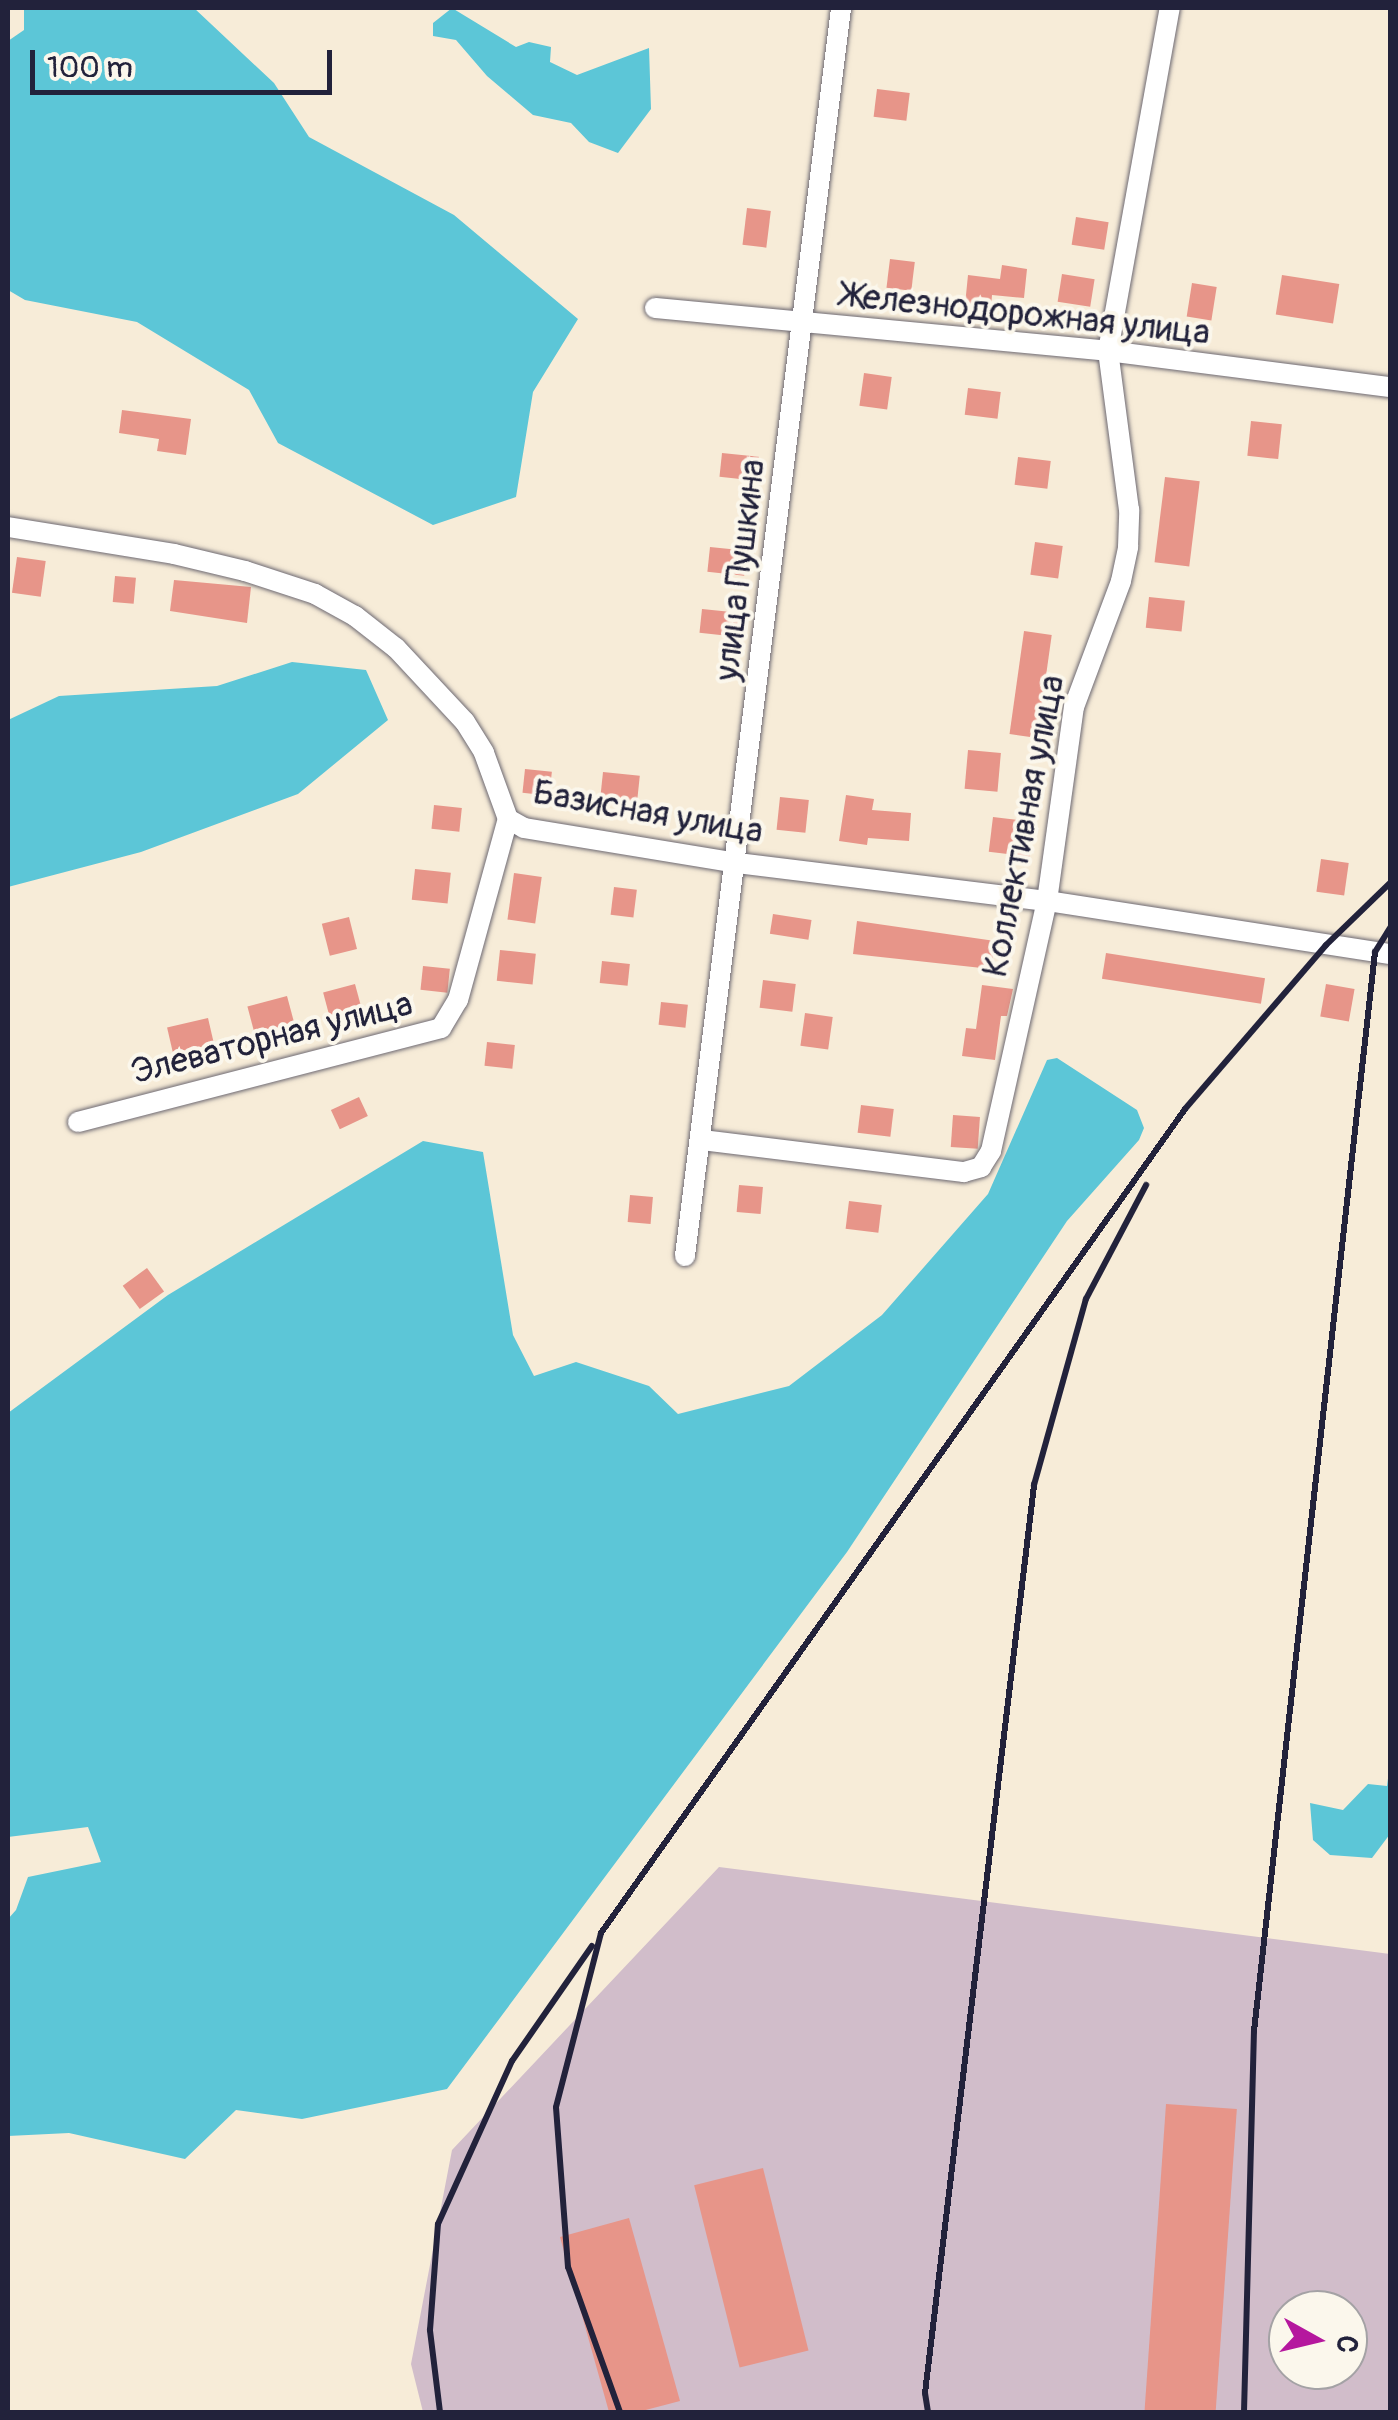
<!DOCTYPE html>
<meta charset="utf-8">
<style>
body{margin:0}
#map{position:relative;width:1398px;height:2420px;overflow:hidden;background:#f7ecd8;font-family:Pangolin,sans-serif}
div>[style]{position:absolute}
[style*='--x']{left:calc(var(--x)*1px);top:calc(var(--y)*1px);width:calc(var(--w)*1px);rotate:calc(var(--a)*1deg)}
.industrial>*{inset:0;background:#d1bdca}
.water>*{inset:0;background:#5cc6d7}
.building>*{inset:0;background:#e79589;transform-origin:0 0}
.roads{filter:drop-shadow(0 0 2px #6d6972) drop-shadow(0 0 2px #6d6972)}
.minor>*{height:20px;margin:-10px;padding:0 10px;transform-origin:10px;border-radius:10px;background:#fff}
.rail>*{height:6px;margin:-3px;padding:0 3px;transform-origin:3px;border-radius:3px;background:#22223b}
span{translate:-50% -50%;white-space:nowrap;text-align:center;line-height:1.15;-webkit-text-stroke:8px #fbf7ec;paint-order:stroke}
.street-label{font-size:35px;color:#22223b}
.frame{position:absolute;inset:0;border:10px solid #22223b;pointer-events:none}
.north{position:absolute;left:1268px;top:2290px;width:100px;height:100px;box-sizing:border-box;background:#fbf7ec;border:2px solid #a4a2a5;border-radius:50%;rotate:98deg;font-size:28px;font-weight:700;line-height:40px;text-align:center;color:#22223b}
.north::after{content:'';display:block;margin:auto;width:35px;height:45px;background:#b5179e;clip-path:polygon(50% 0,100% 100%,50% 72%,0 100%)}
.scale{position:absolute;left:30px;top:50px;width:302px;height:45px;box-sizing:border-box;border:5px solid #22223b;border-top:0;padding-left:12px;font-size:30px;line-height:35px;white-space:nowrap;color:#22223b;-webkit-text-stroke:8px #fbf7ec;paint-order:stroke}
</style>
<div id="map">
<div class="industrial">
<div style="clip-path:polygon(evenodd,719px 1867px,1390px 1954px,1390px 2412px,423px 2412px,411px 2364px,452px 2150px,719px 1867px,1288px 2310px,1348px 2310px,1348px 2370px,1288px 2370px,1288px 2310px)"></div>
</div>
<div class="water">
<div style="clip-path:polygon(24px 8px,194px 8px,274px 83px,309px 137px,454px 215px,578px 319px,533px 392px,516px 497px,433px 525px,278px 443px,249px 390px,137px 322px,25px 300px,8px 290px,8px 41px,24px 30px)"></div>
<div style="clip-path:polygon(452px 8px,516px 47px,529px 42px,551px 47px,550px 62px,577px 75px,649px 48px,651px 109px,618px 153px,589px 142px,571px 123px,533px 115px,487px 76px,456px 40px,433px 36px,433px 23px)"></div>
<div style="clip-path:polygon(292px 662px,366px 670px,388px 720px,298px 794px,141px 852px,8px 887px,8px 720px,59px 696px,217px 686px)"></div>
<div style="clip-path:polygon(1057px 1058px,1137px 1110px,1144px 1128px,1139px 1140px,1067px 1221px,847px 1552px,447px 2089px,302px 2119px,236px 2110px,185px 2159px,69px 2133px,8px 2136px,8px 1919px,16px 1910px,28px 1877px,101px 1862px,88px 1827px,8px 1837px,8px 1413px,168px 1295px,423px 1141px,483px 1152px,513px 1335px,534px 1376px,576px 1362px,649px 1386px,678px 1414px,789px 1386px,882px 1315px,988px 1194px,1047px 1060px)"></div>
<div style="clip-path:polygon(1390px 1763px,1390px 1834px,1372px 1858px,1330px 1855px,1313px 1840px,1310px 1803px,1343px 1810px,1368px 1784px,1387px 1786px)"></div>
</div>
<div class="building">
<div style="left:877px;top:89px;width:33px;height:28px;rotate:7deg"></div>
<div style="left:747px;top:208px;width:24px;height:37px;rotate:7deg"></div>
<div style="left:1076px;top:217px;width:33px;height:28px;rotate:9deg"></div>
<div style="left:890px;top:259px;width:25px;height:29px;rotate:7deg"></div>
<div style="clip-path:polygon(1002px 265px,1027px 269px,1024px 298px,992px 295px,991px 308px,965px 305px,968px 275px,1000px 279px)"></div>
<div style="left:1062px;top:274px;width:33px;height:28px;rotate:9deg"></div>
<div style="left:1282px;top:275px;width:58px;height:40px;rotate:9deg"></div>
<div style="left:1192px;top:283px;width:25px;height:34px;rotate:9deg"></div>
<div style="left:864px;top:373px;width:28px;height:33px;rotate:8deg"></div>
<div style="left:968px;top:388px;width:33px;height:27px;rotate:7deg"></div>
<div style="clip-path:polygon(122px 410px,191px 419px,186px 455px,157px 451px,159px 439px,119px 433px)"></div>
<div style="left:1251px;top:421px;width:31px;height:35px;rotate:6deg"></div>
<div style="left:722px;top:453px;width:37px;height:24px;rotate:6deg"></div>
<div style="left:1018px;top:457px;width:33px;height:28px;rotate:7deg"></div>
<div style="left:1165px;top:477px;width:35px;height:86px;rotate:7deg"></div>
<div style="left:1035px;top:542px;width:28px;height:33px;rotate:8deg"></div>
<div style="left:710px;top:547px;width:37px;height:25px;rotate:6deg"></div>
<div style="left:17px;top:557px;width:29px;height:36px;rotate:8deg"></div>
<div style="left:115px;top:576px;width:21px;height:26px;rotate:5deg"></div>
<div style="clip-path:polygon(174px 580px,251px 587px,247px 623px,170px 611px)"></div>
<div style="left:1149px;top:597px;width:36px;height:31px;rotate:6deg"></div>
<div style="left:702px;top:609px;width:37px;height:24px;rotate:6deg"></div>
<div style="left:1024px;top:631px;width:28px;height:104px;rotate:8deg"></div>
<div style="left:968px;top:750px;width:33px;height:39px;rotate:5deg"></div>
<div style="left:525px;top:769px;width:27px;height:24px;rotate:6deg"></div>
<div style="left:603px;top:772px;width:37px;height:32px;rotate:6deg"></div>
<div style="clip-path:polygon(846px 795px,874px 799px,872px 810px,911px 813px,909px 841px,868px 838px,867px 845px,839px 841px)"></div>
<div style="left:780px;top:797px;width:29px;height:33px;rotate:6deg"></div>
<div style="left:434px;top:805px;width:28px;height:24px;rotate:6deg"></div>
<div style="left:993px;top:817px;width:41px;height:35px;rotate:7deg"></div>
<div style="left:1321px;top:859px;width:28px;height:33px;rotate:8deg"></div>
<div style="left:415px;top:869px;width:36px;height:31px;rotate:6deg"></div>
<div style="left:514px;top:873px;width:28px;height:47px;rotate:8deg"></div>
<div style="left:614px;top:887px;width:23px;height:28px;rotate:7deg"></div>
<div style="left:773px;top:914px;width:39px;height:20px;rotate:9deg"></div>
<div style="left:349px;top:917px;width:33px;height:28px;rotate:76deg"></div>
<div style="clip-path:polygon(857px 921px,995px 941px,991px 969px,853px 954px)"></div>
<div style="left:500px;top:950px;width:36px;height:31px;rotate:6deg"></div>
<div style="left:1106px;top:953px;width:161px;height:26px;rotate:9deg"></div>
<div style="left:602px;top:961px;width:28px;height:22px;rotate:6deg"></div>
<div style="left:423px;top:966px;width:27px;height:24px;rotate:6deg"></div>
<div style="left:763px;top:980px;width:33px;height:28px;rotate:7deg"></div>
<div style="left:355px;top:984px;width:27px;height:33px;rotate:75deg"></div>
<div style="left:1326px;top:984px;width:29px;height:33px;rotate:10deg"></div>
<div style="clip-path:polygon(982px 985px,1013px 989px,1007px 1016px,1001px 1016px,995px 1060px,962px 1056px,966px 1028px,976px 1029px)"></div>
<div style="left:287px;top:996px;width:28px;height:41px;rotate:75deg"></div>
<div style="left:661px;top:1002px;width:27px;height:23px;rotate:6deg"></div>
<div style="left:805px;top:1013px;width:28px;height:33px;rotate:8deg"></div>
<div style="left:208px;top:1018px;width:27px;height:42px;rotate:77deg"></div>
<div style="left:487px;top:1042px;width:28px;height:24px;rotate:6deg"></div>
<div style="left:359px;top:1097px;width:21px;height:31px;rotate:65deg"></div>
<div style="left:861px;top:1105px;width:33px;height:28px;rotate:7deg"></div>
<div style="left:953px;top:1115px;width:27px;height:32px;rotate:4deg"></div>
<div style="left:739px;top:1185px;width:24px;height:27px;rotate:5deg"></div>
<div style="left:630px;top:1195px;width:23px;height:27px;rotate:5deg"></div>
<div style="left:849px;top:1201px;width:33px;height:28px;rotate:7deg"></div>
<div style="left:147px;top:1268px;width:29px;height:30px;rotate:54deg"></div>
<div style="left:1166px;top:2104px;width:71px;height:309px;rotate:4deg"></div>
<div style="left:763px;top:2168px;width:188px;height:71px;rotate:76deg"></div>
<div style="clip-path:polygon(629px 2218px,680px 2401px,638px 2412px,609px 2412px,560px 2237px)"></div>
</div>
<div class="roads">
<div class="minor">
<div style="--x:655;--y:308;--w:455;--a:5.4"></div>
<div style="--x:1108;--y:351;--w:284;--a:7.3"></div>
<div style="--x:8;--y:527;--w:168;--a:9.2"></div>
<div style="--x:174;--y:554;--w:73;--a:13.5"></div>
<div style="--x:245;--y:571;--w:74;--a:18.2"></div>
<div style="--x:315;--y:594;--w:46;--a:28.8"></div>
<div style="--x:355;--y:616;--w:52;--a:38"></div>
<div style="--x:396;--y:648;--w:101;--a:47"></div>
<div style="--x:465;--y:722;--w:36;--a:58"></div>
<div style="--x:484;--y:753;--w:70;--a:70"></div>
<div style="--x:508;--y:819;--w:18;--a:29"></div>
<div style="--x:524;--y:828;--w:216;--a:9.3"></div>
<div style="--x:737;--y:863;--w:312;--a:7"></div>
<div style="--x:1047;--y:901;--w:347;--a:8.8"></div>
<div style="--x:78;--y:1122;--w:375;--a:-14.5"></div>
<div style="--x:441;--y:1028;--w:33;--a:-59"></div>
<div style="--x:458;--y:1000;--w:188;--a:-74.6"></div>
<div style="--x:702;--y:1140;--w:264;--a:7"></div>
<div style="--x:964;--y:1172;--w:18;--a:-16"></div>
<div style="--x:981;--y:1167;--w:19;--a:-58"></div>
<div style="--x:991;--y:1151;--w:256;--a:-77.4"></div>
<div style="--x:1047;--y:901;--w:196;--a:-82.1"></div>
<div style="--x:1074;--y:707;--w:134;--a:-69.5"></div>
<div style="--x:1121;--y:581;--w:35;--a:-78"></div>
<div style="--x:1128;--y:547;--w:37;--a:-88"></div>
<div style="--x:1129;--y:510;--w:160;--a:-97.5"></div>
<div style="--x:1108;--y:351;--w:349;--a:-79.8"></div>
<div style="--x:685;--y:1256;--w:1258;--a:-82.87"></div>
</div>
</div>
<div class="rail">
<div style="--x:440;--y:2412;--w:83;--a:-97"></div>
<div style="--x:430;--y:2330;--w:106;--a:-85.7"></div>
<div style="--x:438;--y:2224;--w:179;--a:-65.6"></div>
<div style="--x:512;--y:2061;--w:140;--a:-55.2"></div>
<div style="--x:620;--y:2412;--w:154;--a:-109.7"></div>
<div style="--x:568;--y:2267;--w:160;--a:-94.3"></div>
<div style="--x:556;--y:2107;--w:180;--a:-75.5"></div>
<div style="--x:601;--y:1933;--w:1010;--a:-54.67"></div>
<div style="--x:1185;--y:1109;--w:216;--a:-49.3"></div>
<div style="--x:1326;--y:945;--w:89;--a:-44.1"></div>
<div style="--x:928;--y:2412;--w:19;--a:-99"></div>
<div style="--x:925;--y:2393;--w:915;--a:-83.15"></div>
<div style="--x:1034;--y:1485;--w:193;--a:-74.4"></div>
<div style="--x:1086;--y:1299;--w:129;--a:-62.2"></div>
<div style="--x:1244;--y:2412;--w:381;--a:-88.5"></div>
<div style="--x:1254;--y:2031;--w:1086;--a:-83.6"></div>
<div style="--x:1375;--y:952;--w:28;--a:-58"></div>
</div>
<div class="street-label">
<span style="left:1026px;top:314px;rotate:6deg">Железнодорожная улица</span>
<span style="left:740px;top:570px;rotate:-83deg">улица Пушкина</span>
<span style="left:648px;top:812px;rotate:10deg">Базисная улица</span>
<span style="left:1024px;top:826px;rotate:-79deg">Коллективная улица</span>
<span style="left:272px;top:1038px;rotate:-14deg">Элеваторная улица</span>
</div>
<div class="frame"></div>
<div class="north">С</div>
<div class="scale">100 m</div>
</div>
